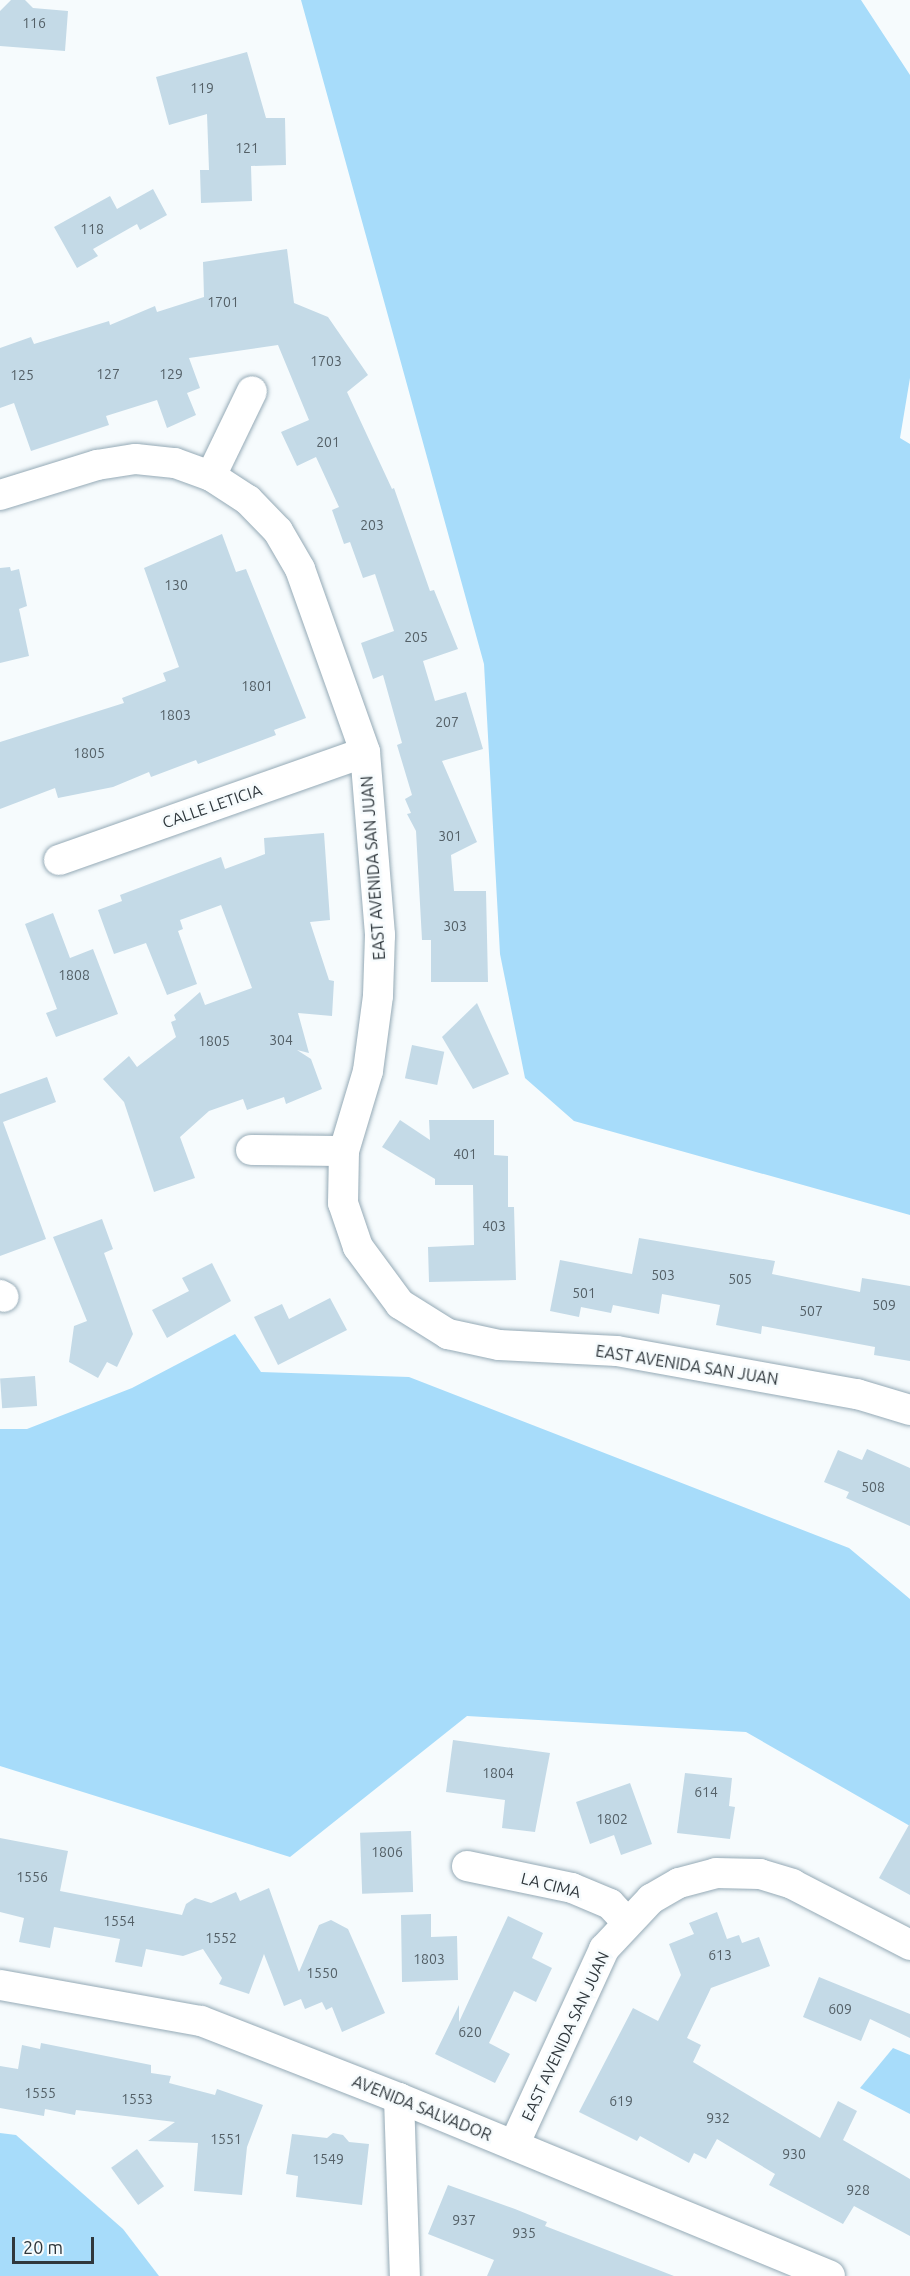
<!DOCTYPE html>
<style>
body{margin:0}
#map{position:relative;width:910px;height:2276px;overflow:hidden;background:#f6fbfd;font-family:Ubuntu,sans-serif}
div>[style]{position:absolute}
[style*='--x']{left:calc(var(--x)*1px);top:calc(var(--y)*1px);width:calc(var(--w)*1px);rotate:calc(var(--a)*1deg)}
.green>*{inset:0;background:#a7dcfa}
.building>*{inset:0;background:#c4dae7;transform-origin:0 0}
.roads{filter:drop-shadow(0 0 2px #95aab6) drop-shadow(0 0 2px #95aab6)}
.minor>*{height:30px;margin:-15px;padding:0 15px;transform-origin:15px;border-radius:15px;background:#fff}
span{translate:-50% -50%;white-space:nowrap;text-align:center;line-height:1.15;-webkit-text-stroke:5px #f6fbfd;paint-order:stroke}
.number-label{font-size:14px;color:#546067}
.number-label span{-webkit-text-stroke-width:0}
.street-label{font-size:16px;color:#2f373c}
.scale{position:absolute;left:12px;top:2237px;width:82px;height:27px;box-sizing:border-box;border:3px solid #2f373c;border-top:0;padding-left:8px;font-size:18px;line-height:21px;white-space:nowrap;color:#2f373c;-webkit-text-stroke:4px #f6fbfd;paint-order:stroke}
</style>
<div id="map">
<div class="green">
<div style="clip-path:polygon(301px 0,861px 0,910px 75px,910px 378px,900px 438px,910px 444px,910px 1215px,574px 1121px,525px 1078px,500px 954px,484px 664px)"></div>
<div style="clip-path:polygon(235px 1334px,261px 1372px,409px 1377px,849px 1548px,910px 1599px,910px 1826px,746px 1732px,467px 1716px,290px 1857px,0 1766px,0 1429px,27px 1429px,132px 1388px)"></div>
<div style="clip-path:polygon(893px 2048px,910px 2055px,910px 2114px,860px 2088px)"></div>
<div style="clip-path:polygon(0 2133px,16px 2135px,123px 2229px,159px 2276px,0 2276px)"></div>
</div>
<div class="building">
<div style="clip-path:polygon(11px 0,25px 0,33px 8px,68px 11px,65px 51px,0 46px,0 11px)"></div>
<div style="clip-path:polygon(247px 52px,266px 118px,285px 118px,286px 165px,251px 166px,252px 201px,201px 203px,200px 170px,209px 170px,207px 114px,169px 125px,156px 77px)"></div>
<div style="clip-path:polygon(153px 189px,167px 215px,140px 230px,137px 224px,93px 249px,98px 256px,77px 268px,54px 227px,110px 196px,117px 209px)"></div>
<div style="clip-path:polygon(287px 249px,294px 303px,328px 317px,368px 375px,347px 392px,392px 489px,394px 488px,430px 591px,434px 590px,458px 649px,423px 661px,435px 701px,466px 692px,483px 749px,442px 761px,477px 842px,451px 855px,454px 891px,486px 891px,488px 982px,431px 982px,431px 940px,422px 940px,416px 831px,407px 814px,411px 813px,405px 799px,412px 795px,397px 745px,402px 743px,383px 675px,373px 679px,361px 643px,394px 631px,375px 574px,363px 578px,350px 542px,344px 544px,332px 510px,339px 507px,316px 457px,297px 466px,281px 432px,309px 420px,278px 345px,189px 358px,200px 388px,187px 393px,196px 415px,167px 428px,157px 400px,106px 416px,109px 425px,31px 451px,14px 403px,0 408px,0 348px,31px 337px,34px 344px,109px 321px,110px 325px,155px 306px,157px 312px,204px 297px,203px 262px)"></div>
<div style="clip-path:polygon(222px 534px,236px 572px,246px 569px,306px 718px,274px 730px,276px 735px,198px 764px,196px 760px,151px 777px,149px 772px,113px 787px,58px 798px,55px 788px,0 809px,0 742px,124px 703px,122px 698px,166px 681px,163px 673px,179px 667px,144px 568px)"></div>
<div style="clip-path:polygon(10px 567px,11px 571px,19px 569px,27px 606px,19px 609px,29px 656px,0 663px,0 568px)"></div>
<div style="clip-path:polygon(324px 833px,330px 920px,310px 922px,329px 980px,334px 981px,332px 1016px,298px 1013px,309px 1053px,297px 1050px,311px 1059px,322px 1089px,286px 1104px,284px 1097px,247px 1110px,243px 1099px,209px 1111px,180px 1137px,195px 1178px,154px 1192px,124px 1102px,103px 1079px,129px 1056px,137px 1067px,176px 1037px,171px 1022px,176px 1020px,174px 1015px,200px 992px,205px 1005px,252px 988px,221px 905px,180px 920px,183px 929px,178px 931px,197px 984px,167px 995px,146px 943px,114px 954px,98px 910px,122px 901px,120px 895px,221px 857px,225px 869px,265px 854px,264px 838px)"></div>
<div style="clip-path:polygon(53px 913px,70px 958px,93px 949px,118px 1014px,56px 1037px,46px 1013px,57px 1009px,25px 924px)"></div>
<div style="clip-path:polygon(477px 1003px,509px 1074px,473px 1089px,442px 1037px)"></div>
<div style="left:412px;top:1045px;width:33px;height:34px;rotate:12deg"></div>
<div style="clip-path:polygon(47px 1077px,56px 1102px,3px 1122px,46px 1239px,0 1256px,0 1094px)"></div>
<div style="clip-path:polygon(400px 1120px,430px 1140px,429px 1120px,494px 1120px,494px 1155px,508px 1156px,508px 1207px,514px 1207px,516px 1280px,429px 1282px,428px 1247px,474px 1245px,473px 1185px,435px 1185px,435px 1179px,382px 1147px)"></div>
<div style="clip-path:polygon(102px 1219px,113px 1249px,104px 1253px,133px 1334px,117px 1367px,107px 1362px,98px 1378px,69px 1362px,74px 1326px,87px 1321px,53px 1237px)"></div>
<div style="clip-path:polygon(639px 1238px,775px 1261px,772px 1274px,860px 1292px,862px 1278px,910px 1286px,910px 1361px,874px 1355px,875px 1347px,762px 1326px,761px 1334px,716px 1325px,720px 1305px,662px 1294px,659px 1314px,613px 1305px,611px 1313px,581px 1307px,579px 1317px,550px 1311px,560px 1260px,632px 1274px)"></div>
<div style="clip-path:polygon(212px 1263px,231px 1301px,167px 1338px,152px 1310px,189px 1291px,182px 1278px)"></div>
<div style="clip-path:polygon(330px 1298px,347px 1330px,278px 1365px,254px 1317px,282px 1304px,289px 1319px)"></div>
<div style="left:35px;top:1376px;width:30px;height:35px;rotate:86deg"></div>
<div style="clip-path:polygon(867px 1449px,910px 1468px,910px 1526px,846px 1498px,849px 1492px,824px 1482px,838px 1450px,862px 1460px)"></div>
<div style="clip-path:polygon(453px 1740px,550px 1753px,535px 1832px,502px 1828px,505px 1800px,446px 1792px)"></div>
<div style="clip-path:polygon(685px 1773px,732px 1778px,729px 1806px,735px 1807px,730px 1839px,677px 1833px)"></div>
<div style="clip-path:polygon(630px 1783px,652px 1844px,621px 1855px,614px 1835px,590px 1844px,576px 1802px)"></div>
<div style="clip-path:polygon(910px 1823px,910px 1895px,879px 1878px)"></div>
<div style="left:411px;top:1831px;width:61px;height:51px;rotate:88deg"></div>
<div style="clip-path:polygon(0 1838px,68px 1851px,60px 1891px,182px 1915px,186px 1904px,195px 1898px,211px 1903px,236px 1892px,240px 1901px,269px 1888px,299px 1972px,319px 1925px,331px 1920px,348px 1929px,385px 2013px,342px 2032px,332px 2007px,326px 2010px,322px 2002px,305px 2009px,301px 1999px,284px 2006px,264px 1954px,249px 1994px,219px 1984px,222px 1978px,203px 1949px,183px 1956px,146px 1949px,142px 1967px,115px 1962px,120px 1939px,54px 1927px,50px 1948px,19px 1942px,24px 1918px,0 1912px)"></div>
<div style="clip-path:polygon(717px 1912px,727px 1939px,739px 1935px,742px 1943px,759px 1937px,770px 1966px,711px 1988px,687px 2038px,701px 2045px,693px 2062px,820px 2138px,838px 2101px,857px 2111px,843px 2140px,910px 2179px,910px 2236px,854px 2206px,843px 2224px,769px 2185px,775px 2174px,717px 2139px,706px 2159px,694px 2153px,689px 2163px,640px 2136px,637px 2141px,579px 2112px,633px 2008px,658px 2021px,681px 1975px,669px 1944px,694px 1934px,689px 1923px)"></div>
<div style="clip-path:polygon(431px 1914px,431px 1937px,457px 1936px,458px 1980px,402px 1982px,401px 1915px)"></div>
<div style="clip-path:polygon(508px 1916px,543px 1933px,532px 1958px,552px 1968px,536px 2002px,514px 1991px,489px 2043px,510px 2054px,495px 2083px,435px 2054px,459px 2005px,459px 2022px)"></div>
<div style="clip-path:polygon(819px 1977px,910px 2014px,910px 2038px,870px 2019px,861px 2041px,803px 2017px)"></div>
<div style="clip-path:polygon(41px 2043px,151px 2065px,151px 2073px,171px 2076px,169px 2083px,215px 2095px,217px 2089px,263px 2105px,247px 2147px,242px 2195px,194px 2191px,198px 2143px,148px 2141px,175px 2122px,76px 2110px,75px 2115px,45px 2109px,44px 2116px,0 2108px,0 2066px,18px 2069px,22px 2045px,40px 2049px)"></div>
<div style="clip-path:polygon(333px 2133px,343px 2135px,349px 2142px,369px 2144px,362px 2205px,296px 2197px,298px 2176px,286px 2174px,292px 2134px,327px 2138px)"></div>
<div style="left:137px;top:2149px;width:46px;height:32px;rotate:54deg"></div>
<div style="clip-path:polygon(448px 2185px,515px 2209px,547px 2222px,545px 2226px,674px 2276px,487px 2276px,494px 2260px,428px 2234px)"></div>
</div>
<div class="roads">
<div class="minor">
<div style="--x:211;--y:476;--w:94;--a:-64.2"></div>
<div style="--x:0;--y:495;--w:102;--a:-17.2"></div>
<div style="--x:97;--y:465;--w:39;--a:-9"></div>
<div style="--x:136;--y:459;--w:39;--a:6"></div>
<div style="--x:175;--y:463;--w:38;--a:20"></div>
<div style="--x:211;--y:476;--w:44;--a:33"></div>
<div style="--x:248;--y:500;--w:43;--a:45.9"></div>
<div style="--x:278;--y:531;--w:44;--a:59.9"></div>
<div style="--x:300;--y:569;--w:194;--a:70.4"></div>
<div style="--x:365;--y:752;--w:184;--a:85.3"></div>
<div style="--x:380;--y:935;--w:61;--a:91.9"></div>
<div style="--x:378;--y:996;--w:76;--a:97.6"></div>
<div style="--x:368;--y:1071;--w:84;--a:106.7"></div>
<div style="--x:344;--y:1151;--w:52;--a:91.1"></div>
<div style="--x:343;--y:1203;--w:46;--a:71.2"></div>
<div style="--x:358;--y:1247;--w:71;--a:53.6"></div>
<div style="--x:400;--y:1304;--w:57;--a:32"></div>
<div style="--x:448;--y:1334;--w:52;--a:12.2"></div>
<div style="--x:499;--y:1345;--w:118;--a:2.9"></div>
<div style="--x:617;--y:1351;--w:244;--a:10.2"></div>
<div style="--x:857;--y:1394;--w:55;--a:16.8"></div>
<div style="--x:59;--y:860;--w:324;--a:-19.4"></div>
<div style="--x:251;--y:1150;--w:93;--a:0.6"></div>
<div style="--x:0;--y:1295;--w:4;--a:27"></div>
<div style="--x:467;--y:1866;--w:107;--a:11.8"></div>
<div style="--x:572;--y:1888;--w:41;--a:22.8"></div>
<div style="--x:610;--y:1904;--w:25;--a:47"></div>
<div style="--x:0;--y:1985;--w:204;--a:10.2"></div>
<div style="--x:201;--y:2021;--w:212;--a:21.3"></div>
<div style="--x:399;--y:2098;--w:466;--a:22.4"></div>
<div style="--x:399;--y:2098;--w:178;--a:88.1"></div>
<div style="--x:514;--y:2145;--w:216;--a:-65.3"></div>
<div style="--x:604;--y:1949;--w:69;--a:-46.8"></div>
<div style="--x:651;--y:1899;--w:32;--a:-30"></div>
<div style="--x:679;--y:1883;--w:38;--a:-15"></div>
<div style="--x:716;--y:1873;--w:44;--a:1.3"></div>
<div style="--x:760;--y:1874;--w:34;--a:17"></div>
<div style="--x:792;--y:1884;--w:133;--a:27.3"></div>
</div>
</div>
<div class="number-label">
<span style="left:34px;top:23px">116</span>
<span style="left:202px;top:88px">119</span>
<span style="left:247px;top:148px">121</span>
<span style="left:92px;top:229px">118</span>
<span style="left:223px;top:302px">1701</span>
<span style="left:326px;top:361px">1703</span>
<span style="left:108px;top:374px">127</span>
<span style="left:171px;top:374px">129</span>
<span style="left:22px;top:375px">125</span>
<span style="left:328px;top:442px">201</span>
<span style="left:372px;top:525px">203</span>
<span style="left:176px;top:585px">130</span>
<span style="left:416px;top:637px">205</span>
<span style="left:257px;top:686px">1801</span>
<span style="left:175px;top:715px">1803</span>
<span style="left:447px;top:722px">207</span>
<span style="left:89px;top:753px">1805</span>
<span style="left:450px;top:836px">301</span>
<span style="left:455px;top:926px">303</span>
<span style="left:74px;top:975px">1808</span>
<span style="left:281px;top:1040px">304</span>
<span style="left:214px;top:1041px">1805</span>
<span style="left:465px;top:1154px">401</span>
<span style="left:494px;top:1226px">403</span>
<span style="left:663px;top:1275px">503</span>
<span style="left:740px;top:1279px">505</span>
<span style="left:584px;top:1293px">501</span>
<span style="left:884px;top:1305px">509</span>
<span style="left:811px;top:1311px">507</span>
<span style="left:873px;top:1487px">508</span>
<span style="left:498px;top:1773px">1804</span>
<span style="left:706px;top:1792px">614</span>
<span style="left:612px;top:1819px">1802</span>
<span style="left:387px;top:1852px">1806</span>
<span style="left:32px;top:1877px">1556</span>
<span style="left:119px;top:1921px">1554</span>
<span style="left:221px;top:1938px">1552</span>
<span style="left:720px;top:1955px">613</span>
<span style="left:429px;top:1959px">1803</span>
<span style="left:322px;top:1973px">1550</span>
<span style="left:840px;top:2009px">609</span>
<span style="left:470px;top:2032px">620</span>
<span style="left:40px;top:2093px">1555</span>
<span style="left:137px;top:2099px">1553</span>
<span style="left:621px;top:2101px">619</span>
<span style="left:718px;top:2118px">932</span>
<span style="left:226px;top:2139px">1551</span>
<span style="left:794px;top:2154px">930</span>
<span style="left:328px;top:2159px">1549</span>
<span style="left:858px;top:2190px">928</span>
<span style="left:464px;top:2220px">937</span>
<span style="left:524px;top:2233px">935</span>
</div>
<div class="street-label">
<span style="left:212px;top:806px;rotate:-19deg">CALLE LETICIA</span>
<span style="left:373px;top:868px;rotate:-94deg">EAST AVENIDA SAN JUAN</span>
<span style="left:687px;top:1365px;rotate:9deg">EAST AVENIDA SAN JUAN</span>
<span style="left:551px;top:1885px;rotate:14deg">LA CIMA</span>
<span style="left:565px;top:2036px;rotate:-65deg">EAST AVENIDA SAN JUAN</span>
<span style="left:422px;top:2108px;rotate:22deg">AVENIDA SALVADOR</span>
</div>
<div class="scale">20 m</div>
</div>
